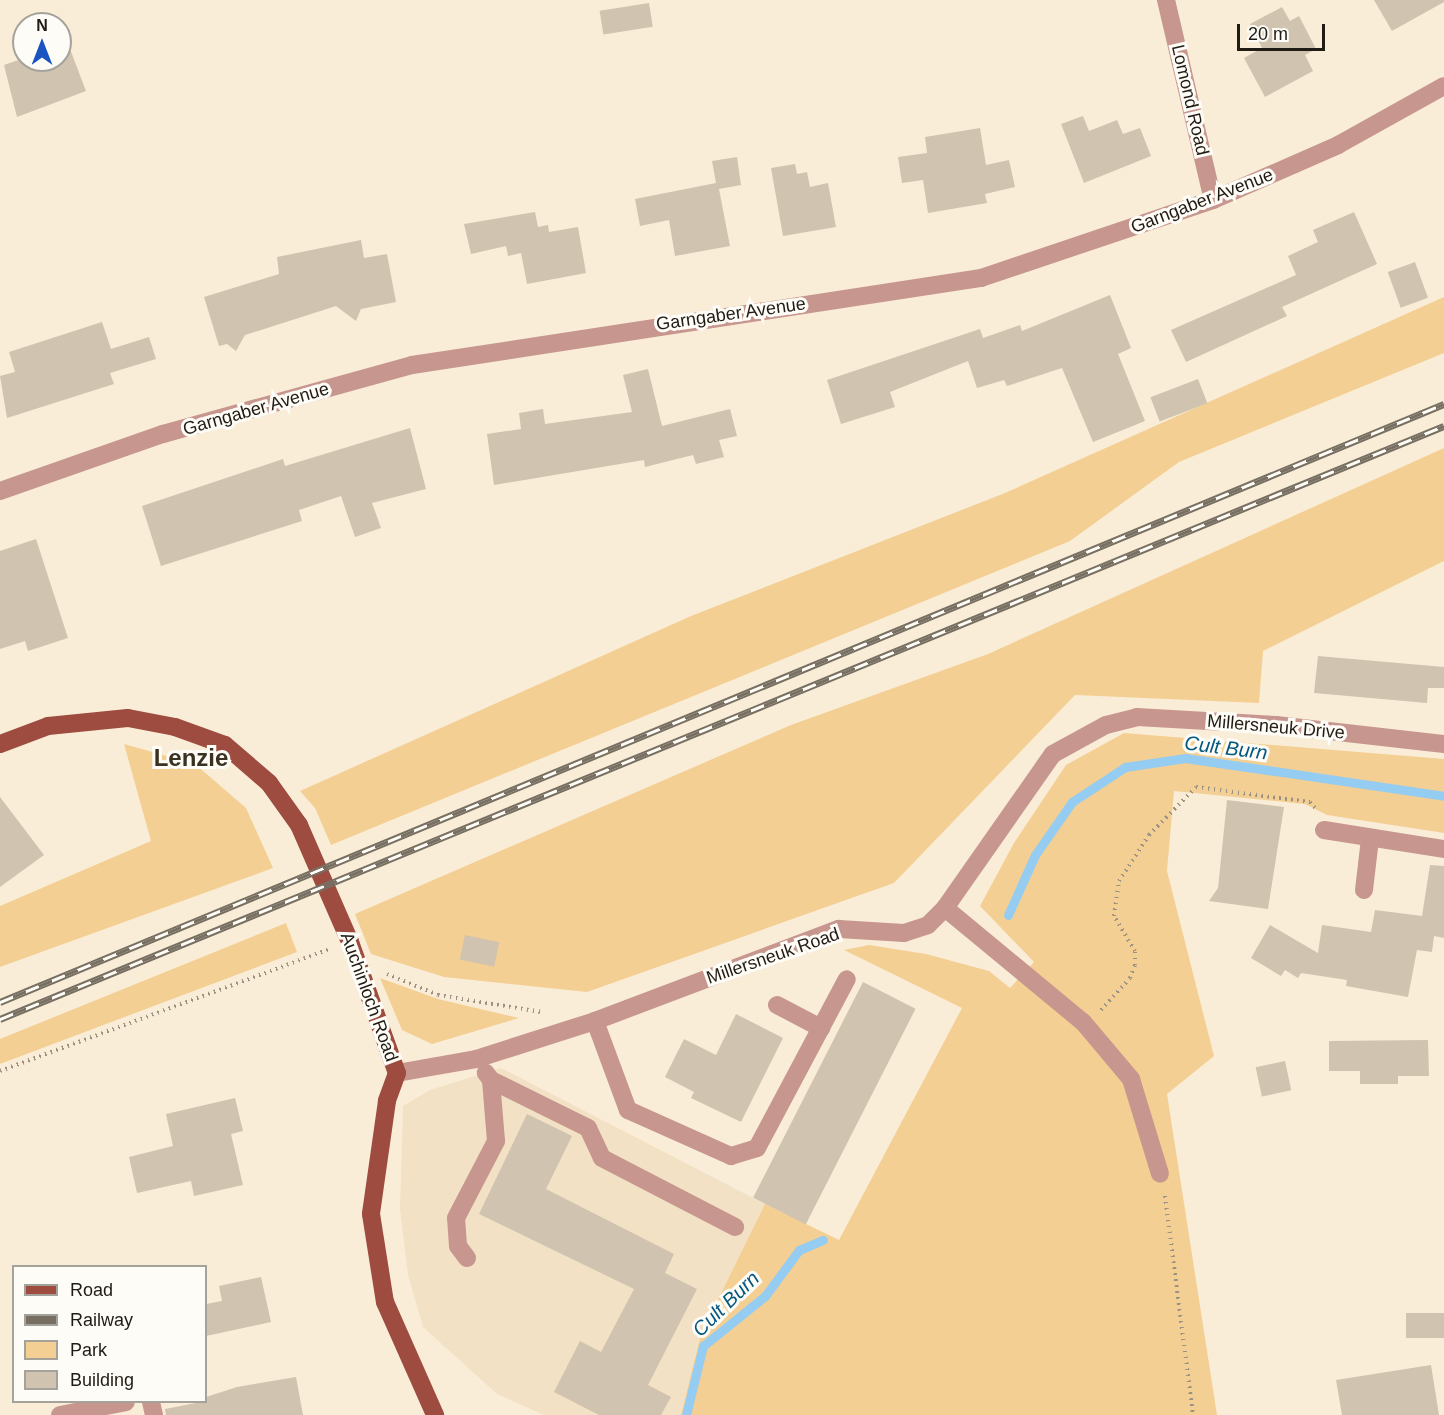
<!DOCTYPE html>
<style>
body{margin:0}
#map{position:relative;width:1444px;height:1415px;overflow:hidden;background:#faedd8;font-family:Helvetica,sans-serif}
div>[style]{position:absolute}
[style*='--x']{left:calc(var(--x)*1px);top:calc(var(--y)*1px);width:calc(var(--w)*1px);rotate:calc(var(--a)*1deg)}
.built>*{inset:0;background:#f2e1c4}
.green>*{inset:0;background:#f4cf93}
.stream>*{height:9px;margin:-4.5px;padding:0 4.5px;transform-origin:4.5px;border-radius:4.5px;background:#95ccf1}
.building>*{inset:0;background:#d0c3af;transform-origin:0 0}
.path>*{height:4px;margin-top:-2px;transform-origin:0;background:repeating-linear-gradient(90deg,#9c9283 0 1.5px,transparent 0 6px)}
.minor>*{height:18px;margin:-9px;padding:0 9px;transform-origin:9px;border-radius:9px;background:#c7978f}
.major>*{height:18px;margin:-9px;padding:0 9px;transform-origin:9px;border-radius:9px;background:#9d4c3f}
.rail>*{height:7px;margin-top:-3.5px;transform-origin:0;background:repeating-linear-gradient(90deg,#fefcf7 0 14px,#776f62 0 28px);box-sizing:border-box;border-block:2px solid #776f62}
span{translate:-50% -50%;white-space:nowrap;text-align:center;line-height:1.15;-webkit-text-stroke:6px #fefcf7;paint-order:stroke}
.street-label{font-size:18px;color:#201b14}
.water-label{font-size:20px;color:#045880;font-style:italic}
.district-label{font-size:24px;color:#3b3120;font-weight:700}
.legend{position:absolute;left:12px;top:1265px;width:195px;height:138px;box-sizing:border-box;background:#fefcf7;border:2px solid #a5a29c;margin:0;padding:8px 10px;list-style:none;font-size:18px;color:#201b14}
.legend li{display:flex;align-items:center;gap:12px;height:30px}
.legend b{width:30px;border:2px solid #a5a29c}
.north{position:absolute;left:12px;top:12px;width:60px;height:60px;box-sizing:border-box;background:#fefcf7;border:2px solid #a5a29c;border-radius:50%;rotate:0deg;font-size:16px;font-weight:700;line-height:24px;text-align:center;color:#201b14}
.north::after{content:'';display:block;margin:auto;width:21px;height:27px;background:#1954c0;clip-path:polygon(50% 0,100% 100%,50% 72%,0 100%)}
.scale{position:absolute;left:1237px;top:24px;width:88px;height:27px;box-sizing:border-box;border:3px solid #201b14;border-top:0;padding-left:8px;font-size:18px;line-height:21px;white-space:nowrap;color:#201b14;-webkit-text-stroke:4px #fefcf7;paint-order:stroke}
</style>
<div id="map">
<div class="built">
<div style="clip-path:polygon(501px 1068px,765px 1204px,701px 1334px,681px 1415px,544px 1415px,497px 1394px,423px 1327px,408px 1275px,400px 1209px,403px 1106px,430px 1090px)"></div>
</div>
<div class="green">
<div style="clip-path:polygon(1444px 297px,1444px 353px,1179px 462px,1070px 541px,331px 845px,315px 808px,300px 791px,691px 616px,1005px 493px)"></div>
<div style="clip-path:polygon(1444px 448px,1444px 561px,1263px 651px,1259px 703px,1075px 695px,894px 883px,587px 992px,444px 977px,371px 954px,355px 914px,791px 725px,988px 654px)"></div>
<div style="clip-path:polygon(1124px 733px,1444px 759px,1444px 833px,1327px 815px,1305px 804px,1174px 791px,1167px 871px,1214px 1056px,1167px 1094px,1217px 1415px,681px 1415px,701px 1334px,765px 1204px,839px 1240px,962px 1008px,844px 950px,869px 945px,926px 954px,989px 971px,1010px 988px,1034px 962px,980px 906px,1014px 843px,1066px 765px)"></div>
<div style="clip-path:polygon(124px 744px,195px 764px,246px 808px,273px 868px,0 967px,0 906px,151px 841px)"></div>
<div style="clip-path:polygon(286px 923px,297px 952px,0 1064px,0 1039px)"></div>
<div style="clip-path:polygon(380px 978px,438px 999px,519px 1018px,432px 1044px,402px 1030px)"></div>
</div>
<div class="stream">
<div style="--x:1008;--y:915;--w:66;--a:-65.8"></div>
<div style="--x:1035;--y:855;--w:65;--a:-55.1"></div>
<div style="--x:1072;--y:802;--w:64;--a:-33.4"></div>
<div style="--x:1125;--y:767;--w:61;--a:-8.5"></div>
<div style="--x:1185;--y:758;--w:262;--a:8.3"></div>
<div style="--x:686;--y:1415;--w:71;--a:-76.2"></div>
<div style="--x:703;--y:1346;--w:80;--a:-38.9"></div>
<div style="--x:765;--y:1296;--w:57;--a:-53.5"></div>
<div style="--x:799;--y:1250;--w:26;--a:-23"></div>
</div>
<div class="building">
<div style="clip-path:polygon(1374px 0,1444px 0,1444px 2px,1392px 31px)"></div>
<div style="left:649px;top:3px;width:24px;height:50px;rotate:81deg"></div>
<div style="clip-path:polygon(1282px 7px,1290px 21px,1299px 16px,1316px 49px,1305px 55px,1313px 71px,1265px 97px,1244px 58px,1262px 48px,1250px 24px)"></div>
<div style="clip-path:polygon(67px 41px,86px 91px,17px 117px,4px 65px,24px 58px,60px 60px,60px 44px)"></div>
<div style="clip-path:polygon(1083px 116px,1089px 131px,1117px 120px,1123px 134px,1140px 128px,1151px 156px,1084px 183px,1061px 124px)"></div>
<div style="clip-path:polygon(980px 128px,986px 165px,1009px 160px,1015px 187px,985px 194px,987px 203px,928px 213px,923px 180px,902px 183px,898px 157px,927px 153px,925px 137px)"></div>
<div style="clip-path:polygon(737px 157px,741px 185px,719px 189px,730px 246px,675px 256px,669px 220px,640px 226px,635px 199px,716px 183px,712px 161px)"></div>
<div style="clip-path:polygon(795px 164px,797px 174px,807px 172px,810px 187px,828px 183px,836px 227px,783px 236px,771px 168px)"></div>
<div style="clip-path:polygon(535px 212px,538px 227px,548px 225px,549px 232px,578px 227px,586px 273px,527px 284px,521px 253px,508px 256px,506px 246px,471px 254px,464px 224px)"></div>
<div style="clip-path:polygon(1354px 212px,1377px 264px,1282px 307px,1287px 316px,1186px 362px,1171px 330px,1296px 275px,1288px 256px,1318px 242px,1313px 230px)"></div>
<div style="clip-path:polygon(361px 240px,364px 258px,387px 254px,396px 302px,361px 309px,356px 321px,336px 306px,245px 335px,236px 351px,227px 344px,219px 346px,204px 297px,279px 274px,277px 257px)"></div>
<div style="left:1415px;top:262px;width:38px;height:29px;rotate:70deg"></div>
<div style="clip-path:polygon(1110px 295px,1131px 348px,1118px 354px,1145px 421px,1093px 442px,1062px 368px,1007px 386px,1004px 380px,977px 388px,968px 361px,890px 392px,895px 407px,841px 424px,827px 380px,980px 329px,983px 338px,1020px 325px,1022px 331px)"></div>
<div style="clip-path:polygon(102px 322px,111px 349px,149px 337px,156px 359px,110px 373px,114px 384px,7px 418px,0 376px,15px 372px,9px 352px)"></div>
<div style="clip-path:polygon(648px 369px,662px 426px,730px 409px,737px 436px,719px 440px,724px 457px,696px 464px,693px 455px,645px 467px,644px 460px,494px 485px,487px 434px,521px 429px,519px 413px,543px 409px,545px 424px,632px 412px,623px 375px)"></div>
<div style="left:1198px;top:379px;width:26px;height:51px;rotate:69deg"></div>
<div style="clip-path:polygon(410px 428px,426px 489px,372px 503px,381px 528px,355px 537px,341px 496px,299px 510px,302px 521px,161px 566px,142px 506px,283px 459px,285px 466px)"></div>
<div style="clip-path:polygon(36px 539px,68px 638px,28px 651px,25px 641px,0 649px,0 551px)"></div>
<div style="clip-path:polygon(1318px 656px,1444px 667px,1444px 688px,1428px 688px,1427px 703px,1314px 693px)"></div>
<div style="clip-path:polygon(0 797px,44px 855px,0 887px)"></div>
<div style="clip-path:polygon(1227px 800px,1284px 807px,1268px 909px,1209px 901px,1218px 888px)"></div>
<div style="clip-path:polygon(1430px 865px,1444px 866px,1444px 938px,1434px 936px,1432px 952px,1417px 950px,1408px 997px,1346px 986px,1347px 980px,1301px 973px,1298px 978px,1285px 970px,1281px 976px,1251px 958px,1270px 925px,1318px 953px,1322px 925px,1371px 932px,1375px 910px,1422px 916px)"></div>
<div style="left:465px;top:935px;width:35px;height:25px;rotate:12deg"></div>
<div style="left:863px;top:982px;width:59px;height:242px;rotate:27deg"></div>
<div style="clip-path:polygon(736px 1014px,783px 1038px,741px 1122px,691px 1098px,694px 1092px,665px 1077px,684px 1039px,716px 1055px)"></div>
<div style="clip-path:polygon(1428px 1040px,1429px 1076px,1398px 1076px,1398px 1084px,1360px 1084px,1360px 1071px,1329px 1071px,1329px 1041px)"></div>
<div style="left:1285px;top:1061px;width:30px;height:30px;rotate:78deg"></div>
<div style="clip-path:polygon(235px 1098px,243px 1131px,231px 1134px,243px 1185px,194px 1196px,191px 1181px,137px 1193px,129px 1157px,173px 1146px,166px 1114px)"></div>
<div style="clip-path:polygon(527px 1114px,572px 1136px,546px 1189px,674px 1254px,665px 1273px,697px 1289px,648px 1385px,671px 1397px,661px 1415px,599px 1415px,554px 1392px,580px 1341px,601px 1352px,634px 1289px,479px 1214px)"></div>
<div style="clip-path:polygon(261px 1277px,271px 1322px,206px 1336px,206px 1304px,222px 1301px,219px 1286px)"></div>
<div style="left:1444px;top:1313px;width:25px;height:38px;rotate:90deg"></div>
<div style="clip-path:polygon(1431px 1365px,1439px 1415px,1342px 1415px,1336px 1380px)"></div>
<div style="clip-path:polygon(296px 1377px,303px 1415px,166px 1415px,165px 1409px,206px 1401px,206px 1397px,237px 1387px)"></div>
</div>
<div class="path">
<div style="--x:387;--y:974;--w:55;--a:22.4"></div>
<div style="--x:438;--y:995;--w:105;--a:9.3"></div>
<div style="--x:1101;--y:1010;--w:43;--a:-47.8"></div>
<div style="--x:1130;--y:978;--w:14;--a:-69"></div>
<div style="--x:1135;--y:965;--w:14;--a:-90"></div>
<div style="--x:1135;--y:951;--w:41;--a:-121"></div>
<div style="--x:1114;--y:916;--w:35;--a:-82"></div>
<div style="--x:1119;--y:881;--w:55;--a:-56.9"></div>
<div style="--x:1149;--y:835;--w:67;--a:-45.6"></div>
<div style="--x:1196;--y:787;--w:115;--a:7.5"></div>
<div style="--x:1310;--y:802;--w:9;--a:49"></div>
<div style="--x:0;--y:1071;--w:351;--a:-20.3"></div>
<div style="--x:1165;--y:1196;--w:221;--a:82.7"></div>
</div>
<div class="minor">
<div style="--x:1166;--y:0;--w:205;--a:76.8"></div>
<div style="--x:0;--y:491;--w:173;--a:-19.3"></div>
<div style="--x:163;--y:434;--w:258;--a:-15.5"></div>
<div style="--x:412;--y:365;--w:576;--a:-8.69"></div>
<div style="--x:981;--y:278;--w:245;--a:-18.6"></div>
<div style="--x:1213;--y:200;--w:137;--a:-23.7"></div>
<div style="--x:1338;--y:145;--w:121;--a:-29.1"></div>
<div style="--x:1324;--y:830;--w:121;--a:9"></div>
<div style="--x:1364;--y:890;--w:51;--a:-83.3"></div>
<div style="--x:945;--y:908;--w:188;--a:-55"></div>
<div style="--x:1053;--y:754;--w:60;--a:-28.7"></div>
<div style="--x:1106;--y:725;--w:32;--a:-14"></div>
<div style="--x:1137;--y:717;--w:139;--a:3.3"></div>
<div style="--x:1276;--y:725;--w:169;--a:6.5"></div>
<div style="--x:777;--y:1005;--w:50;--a:27.6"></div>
<div style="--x:595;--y:1021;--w:95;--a:69.7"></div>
<div style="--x:628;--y:1110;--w:113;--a:24.1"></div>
<div style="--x:731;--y:1156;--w:27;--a:-17"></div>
<div style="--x:757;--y:1148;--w:191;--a:-62"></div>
<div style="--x:397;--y:1073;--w:80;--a:-10"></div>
<div style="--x:476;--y:1059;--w:125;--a:-17.7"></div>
<div style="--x:595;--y:1021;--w:261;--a:-20.7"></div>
<div style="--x:839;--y:929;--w:65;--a:3.5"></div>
<div style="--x:904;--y:933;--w:25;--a:-18"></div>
<div style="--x:928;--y:925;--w:24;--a:-45"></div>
<div style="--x:945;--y:908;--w:179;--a:39.6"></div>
<div style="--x:1083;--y:1022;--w:75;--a:49.9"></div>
<div style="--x:1131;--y:1079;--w:99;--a:73"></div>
<div style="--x:491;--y:1080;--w:108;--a:26.3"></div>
<div style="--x:588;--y:1128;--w:33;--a:65"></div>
<div style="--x:602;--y:1158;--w:150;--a:27.4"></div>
<div style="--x:467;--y:1258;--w:15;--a:-127"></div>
<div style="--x:458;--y:1246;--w:28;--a:-94"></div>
<div style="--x:456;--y:1218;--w:87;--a:-62.5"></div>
<div style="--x:496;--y:1141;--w:61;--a:-94.7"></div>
<div style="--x:491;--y:1080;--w:9;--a:-126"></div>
<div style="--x:151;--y:1402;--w:13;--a:77"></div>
<div style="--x:60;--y:1415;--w:67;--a:-11.1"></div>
</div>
<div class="major">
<div style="--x:0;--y:744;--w:51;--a:-20.6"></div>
<div style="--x:48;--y:726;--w:80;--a:-5.7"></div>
<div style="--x:128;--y:718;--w:48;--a:10.8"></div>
<div style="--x:175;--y:727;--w:53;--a:19.8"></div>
<div style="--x:225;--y:745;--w:58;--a:40.8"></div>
<div style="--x:269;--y:783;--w:52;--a:54.5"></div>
<div style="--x:299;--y:825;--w:128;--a:66.4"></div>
<div style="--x:350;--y:942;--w:139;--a:70.3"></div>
<div style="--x:397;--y:1073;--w:30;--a:110"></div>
<div style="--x:387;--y:1101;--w:114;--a:98.1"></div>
<div style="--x:371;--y:1214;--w:89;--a:81"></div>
<div style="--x:385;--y:1302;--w:124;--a:66.1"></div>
</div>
<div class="rail">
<div style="--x:0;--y:1002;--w:1563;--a:-22.5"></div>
<div style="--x:0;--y:1019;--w:1561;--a:-22.33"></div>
</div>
<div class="street-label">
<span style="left:1190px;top:100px;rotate:77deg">Lomond Road</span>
<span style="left:1202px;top:201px;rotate:-21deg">Garngaber Avenue</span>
<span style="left:731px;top:314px;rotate:-8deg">Garngaber Avenue</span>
<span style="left:256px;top:409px;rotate:-16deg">Garngaber Avenue</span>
<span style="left:1276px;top:727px;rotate:5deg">Millersneuk Drive</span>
<span style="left:773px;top:956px;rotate:-19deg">Millersneuk Road</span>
<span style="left:369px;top:997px;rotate:70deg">Auchinloch Road</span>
</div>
<div class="water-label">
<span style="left:1226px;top:748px;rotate:7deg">Cult Burn</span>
<span style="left:726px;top:1304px;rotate:-44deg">Cult Burn</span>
</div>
<div class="district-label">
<span style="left:191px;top:758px">Lenzie</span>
</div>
<ul class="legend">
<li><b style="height:8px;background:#9d4c3f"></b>Road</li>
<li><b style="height:8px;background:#776f62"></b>Railway</li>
<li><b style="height:16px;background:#f4cf93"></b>Park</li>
<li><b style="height:16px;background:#d0c3af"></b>Building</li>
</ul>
<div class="north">N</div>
<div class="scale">20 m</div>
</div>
